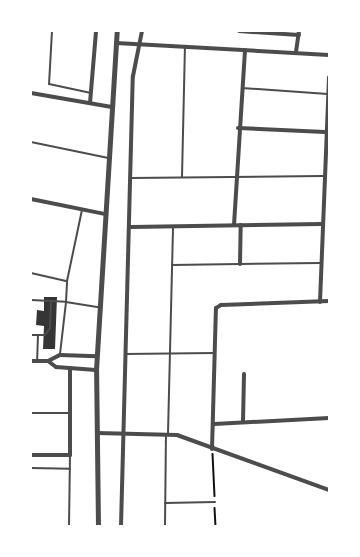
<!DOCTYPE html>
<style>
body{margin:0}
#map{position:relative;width:360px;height:557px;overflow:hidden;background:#fff;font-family:Signika,sans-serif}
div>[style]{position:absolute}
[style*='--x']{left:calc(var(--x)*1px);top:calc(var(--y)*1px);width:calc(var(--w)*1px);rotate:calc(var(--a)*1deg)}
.building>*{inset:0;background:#353535}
.path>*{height:1.5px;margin:-0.75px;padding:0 0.75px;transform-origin:0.75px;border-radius:0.75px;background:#111}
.service>*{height:2px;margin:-1px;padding:0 1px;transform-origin:1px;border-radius:1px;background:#4c4c4c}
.minor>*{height:4px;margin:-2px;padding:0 2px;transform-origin:2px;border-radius:2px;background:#4c4c4c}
.tertiary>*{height:5px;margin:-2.5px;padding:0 2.5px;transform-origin:2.5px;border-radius:2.5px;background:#4c4c4c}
span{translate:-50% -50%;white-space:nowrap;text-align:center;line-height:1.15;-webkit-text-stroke:3px #fff;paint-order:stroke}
.frame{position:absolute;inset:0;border:32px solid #fff;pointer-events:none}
</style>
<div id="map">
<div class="building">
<div style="clip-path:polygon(44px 297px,57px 297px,55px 349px,43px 349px,44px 326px,36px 325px,37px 310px,44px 311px)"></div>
</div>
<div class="path">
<div style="--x:213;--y:454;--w:42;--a:87.3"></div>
<div style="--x:215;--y:508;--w:18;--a:87"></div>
</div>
<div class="service">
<div style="--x:52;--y:31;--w:53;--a:93.2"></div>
<div style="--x:49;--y:84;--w:43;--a:12.1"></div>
<div style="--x:242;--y:88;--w:86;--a:4"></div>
<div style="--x:31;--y:142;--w:79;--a:11.7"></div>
<div style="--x:182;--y:177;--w:130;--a:-88.7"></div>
<div style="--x:131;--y:178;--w:192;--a:-0.6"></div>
<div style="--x:172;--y:265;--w:148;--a:-0.8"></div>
<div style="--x:31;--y:273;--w:37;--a:13"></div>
<div style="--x:67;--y:281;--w:73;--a:-78.1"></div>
<div style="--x:31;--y:300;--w:35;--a:3"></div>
<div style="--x:66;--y:302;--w:21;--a:-87"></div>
<div style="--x:31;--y:335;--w:7;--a:0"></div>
<div style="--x:38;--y:335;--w:26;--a:92"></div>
<div style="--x:38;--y:335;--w:7;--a:0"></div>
<div style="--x:45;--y:335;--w:9;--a:-54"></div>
<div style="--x:50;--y:328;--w:27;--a:-88"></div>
<div style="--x:60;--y:354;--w:52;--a:-83.4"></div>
<div style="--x:66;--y:302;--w:33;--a:9"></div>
<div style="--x:125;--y:354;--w:89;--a:-0.6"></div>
<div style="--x:31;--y:413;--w:39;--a:0"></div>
<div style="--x:168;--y:433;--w:207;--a:-88.6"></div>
<div style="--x:31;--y:468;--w:39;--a:1"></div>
<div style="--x:165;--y:503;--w:50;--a:-1.1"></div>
<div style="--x:69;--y:526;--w:71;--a:-89.2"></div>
<div style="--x:165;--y:526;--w:92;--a:-89.4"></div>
</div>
<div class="minor">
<div style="--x:239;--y:31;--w:60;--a:3.8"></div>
<div style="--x:116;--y:43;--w:213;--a:3.2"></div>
<div style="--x:296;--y:52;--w:21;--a:-82"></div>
<div style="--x:31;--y:93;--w:82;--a:9.8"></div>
<div style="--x:90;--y:103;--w:72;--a:-85.2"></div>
<div style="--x:238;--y:128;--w:87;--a:2.6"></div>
<div style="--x:31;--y:199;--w:76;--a:11.5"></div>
<div style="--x:234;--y:225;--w:175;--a:-86.4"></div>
<div style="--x:131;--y:227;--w:190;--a:-0.9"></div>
<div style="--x:240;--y:264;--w:39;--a:-89"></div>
<div style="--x:320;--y:302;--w:225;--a:-87.7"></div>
<div style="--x:31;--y:361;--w:17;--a:0"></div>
<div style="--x:48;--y:361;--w:13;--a:-27"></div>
<div style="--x:60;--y:355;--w:37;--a:2"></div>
<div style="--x:48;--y:361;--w:10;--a:37"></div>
<div style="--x:56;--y:367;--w:40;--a:4.3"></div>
<div style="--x:243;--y:422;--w:48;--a:-88.8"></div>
<div style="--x:214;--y:424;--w:115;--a:-3"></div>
<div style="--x:97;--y:433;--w:80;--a:1.4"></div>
<div style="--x:177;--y:435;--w:162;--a:19.9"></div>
<div style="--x:212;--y:449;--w:141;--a:-88.4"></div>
<div style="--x:216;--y:308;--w:6;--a:-31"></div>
<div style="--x:221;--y:305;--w:108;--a:-2.1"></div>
<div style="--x:31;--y:455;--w:39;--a:0"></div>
<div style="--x:70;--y:455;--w:87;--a:-90"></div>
<div style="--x:121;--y:526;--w:450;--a:-88.5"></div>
<div style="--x:133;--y:76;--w:46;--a:-78.7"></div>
</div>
<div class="tertiary">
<div style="--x:98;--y:526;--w:156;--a:-90.7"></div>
<div style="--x:96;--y:370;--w:340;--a:-86.5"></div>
</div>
<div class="frame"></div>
</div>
